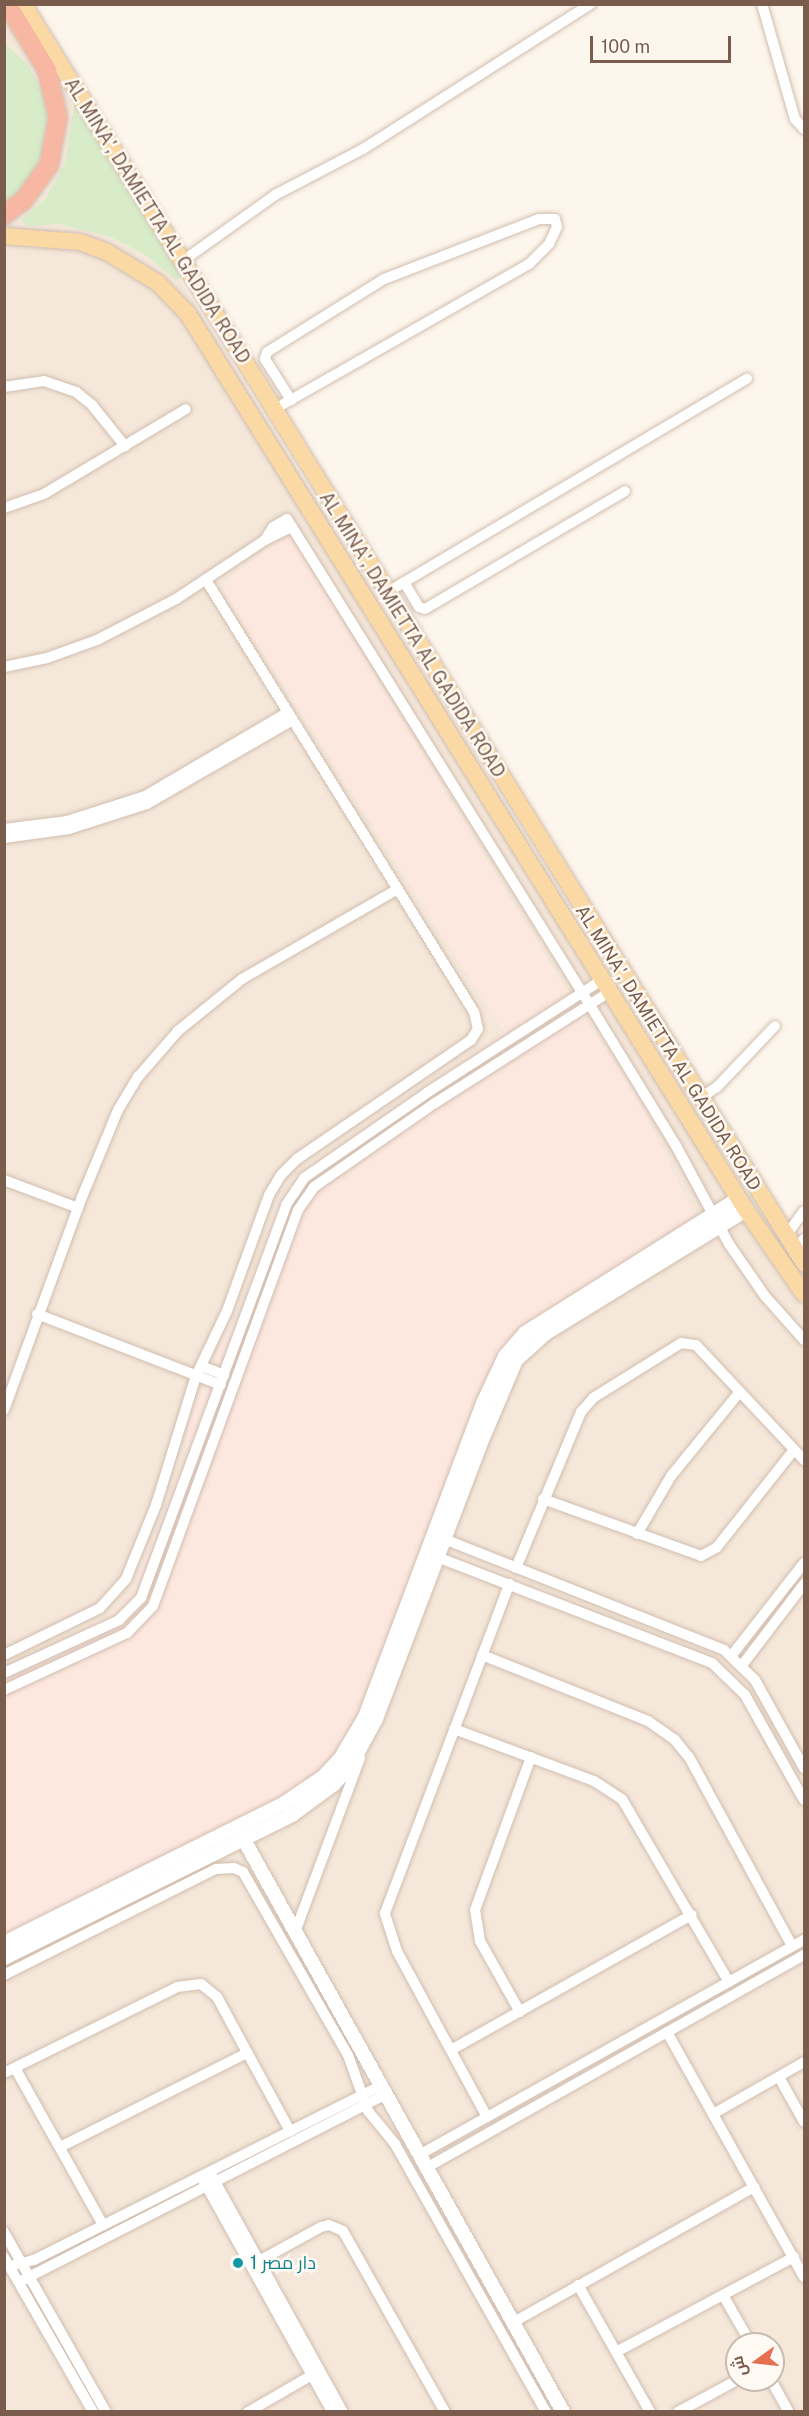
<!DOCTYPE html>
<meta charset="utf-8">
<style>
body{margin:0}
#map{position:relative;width:809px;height:2416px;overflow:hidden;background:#fdf6ec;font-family:"Public Sans",Cairo,sans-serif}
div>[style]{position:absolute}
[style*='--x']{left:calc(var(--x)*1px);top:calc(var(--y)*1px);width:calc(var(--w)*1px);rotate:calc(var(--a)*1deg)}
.residential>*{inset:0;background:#f5e8da}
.commercial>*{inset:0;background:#fde8e0}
.green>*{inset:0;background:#d8ecc9}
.roads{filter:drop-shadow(0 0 2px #d1beb0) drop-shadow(0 0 2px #d1beb0)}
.street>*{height:10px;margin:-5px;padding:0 5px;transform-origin:5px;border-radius:5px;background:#fff}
.secondary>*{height:14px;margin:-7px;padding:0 7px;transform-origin:7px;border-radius:7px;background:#fff}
.primary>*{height:16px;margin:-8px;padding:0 8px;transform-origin:8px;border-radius:8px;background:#fbd9a5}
.highway>*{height:18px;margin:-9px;padding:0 9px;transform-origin:9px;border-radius:9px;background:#f7b7a3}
.dots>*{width:16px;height:16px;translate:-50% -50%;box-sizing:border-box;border:3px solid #fffaf3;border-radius:50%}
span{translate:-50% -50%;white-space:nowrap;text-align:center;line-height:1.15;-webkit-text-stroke:5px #fffaf3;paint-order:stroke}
.street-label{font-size:18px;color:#7a5c4d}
.culture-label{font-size:18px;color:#0d838f}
.left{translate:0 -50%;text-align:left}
.frame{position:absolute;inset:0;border:6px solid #7a5c4d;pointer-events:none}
.north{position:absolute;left:725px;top:2332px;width:60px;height:60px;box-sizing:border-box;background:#fffaf3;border:2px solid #cabbb1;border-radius:50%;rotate:255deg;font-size:16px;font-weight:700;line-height:24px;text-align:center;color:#7a5c4d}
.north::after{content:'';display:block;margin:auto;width:21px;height:27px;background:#e76f51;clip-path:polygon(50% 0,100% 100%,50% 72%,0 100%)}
.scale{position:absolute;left:590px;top:36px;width:141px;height:27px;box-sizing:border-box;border:3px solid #7a5c4d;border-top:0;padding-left:8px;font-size:18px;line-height:21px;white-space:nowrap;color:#7a5c4d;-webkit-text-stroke:4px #fffaf3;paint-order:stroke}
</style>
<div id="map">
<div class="residential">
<div style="clip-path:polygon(evenodd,9px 4px,759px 1215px,804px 1279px,804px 2411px,5px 2412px,4px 5px,9px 4px,737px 2344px,773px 2344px,773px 2380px,737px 2380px,737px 2344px)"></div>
</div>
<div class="commercial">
<div style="clip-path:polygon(289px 534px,559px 978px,643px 1107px,701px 1230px,518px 1348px,357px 1746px,308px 1797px,5px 1952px,5px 1668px,107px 1617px,131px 1595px,184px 1460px,189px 1420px,223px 1339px,238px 1316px,276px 1209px,296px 1175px,504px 1032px,224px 592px,224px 586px,234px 573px)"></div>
</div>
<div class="green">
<div style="clip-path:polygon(4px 43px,28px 65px,43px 93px,48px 123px,43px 153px,29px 180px,5px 202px)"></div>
<div style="clip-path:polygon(75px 98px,184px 275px,176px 280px,144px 254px,110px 237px,60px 224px,26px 226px,22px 219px,45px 199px,65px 164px)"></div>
</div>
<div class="roads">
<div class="street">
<div style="--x:762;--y:4;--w:120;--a:74"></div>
<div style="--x:795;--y:119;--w:13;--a:48"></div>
<div style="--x:184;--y:260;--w:112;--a:-35.5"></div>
<div style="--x:275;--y:195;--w:99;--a:-27.6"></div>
<div style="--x:363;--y:149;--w:270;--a:-32.5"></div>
<div style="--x:4;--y:387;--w:40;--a:-8.5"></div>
<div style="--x:44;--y:381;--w:34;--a:19"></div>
<div style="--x:76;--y:392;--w:21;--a:39"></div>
<div style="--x:92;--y:405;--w:53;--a:51.2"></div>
<div style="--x:273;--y:410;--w:295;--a:-29.7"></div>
<div style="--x:529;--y:264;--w:28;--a:-45"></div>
<div style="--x:549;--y:244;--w:19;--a:-65"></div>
<div style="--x:557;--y:227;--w:8;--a:-104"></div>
<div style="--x:555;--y:219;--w:16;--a:180"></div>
<div style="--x:539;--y:219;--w:166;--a:158.8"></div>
<div style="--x:384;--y:279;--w:138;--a:148"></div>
<div style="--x:267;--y:352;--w:7;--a:106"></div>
<div style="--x:265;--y:359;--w:49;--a:57.6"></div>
<div style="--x:4;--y:508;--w:42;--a:-19.3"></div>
<div style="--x:44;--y:494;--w:165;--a:-30.9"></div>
<div style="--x:265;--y:540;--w:15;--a:-58"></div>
<div style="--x:273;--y:527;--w:16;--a:-30"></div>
<div style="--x:287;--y:519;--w:573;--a:58.06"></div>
<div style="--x:590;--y:1005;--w:163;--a:58.6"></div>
<div style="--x:675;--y:1144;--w:114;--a:61.6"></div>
<div style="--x:729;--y:1244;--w:63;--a:55.3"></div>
<div style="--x:765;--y:1296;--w:59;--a:48.4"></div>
<div style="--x:404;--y:582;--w:29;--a:59"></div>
<div style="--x:419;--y:607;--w:6;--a:18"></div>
<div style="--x:425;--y:609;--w:232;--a:-30.5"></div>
<div style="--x:386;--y:593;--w:420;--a:-30.7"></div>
<div style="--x:4;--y:667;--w:44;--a:-11.8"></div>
<div style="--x:47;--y:658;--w:53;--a:-19.8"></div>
<div style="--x:97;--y:640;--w:89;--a:-27.4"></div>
<div style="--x:176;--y:599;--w:107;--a:-33.5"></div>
<div style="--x:265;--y:540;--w:30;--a:-26"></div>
<div style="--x:4;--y:829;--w:64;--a:-7.2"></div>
<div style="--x:67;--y:821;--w:82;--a:-17.8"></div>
<div style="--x:145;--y:796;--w:166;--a:-30.4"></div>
<div style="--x:4;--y:838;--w:66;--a:-7.9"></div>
<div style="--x:69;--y:829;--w:82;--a:-17.8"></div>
<div style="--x:147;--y:804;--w:168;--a:-29.9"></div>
<div style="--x:700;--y:1098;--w:20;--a:-33"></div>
<div style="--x:717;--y:1087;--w:84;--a:-46.4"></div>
<div style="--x:4;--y:1180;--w:79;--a:20.7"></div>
<div style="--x:785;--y:1237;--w:32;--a:-54"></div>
<div style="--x:795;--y:1250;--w:14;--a:-51"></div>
<div style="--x:37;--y:1314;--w:197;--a:21.1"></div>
<div style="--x:201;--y:1366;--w:25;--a:21"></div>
<div style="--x:4;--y:1410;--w:227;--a:-69.9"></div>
<div style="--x:82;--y:1197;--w:94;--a:-67.5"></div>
<div style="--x:118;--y:1110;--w:39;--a:-59"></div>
<div style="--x:138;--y:1077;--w:61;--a:-49"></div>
<div style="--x:178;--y:1031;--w:82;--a:-39.1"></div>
<div style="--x:242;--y:979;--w:180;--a:-30"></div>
<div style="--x:543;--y:1499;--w:168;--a:19.8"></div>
<div style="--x:701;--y:1556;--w:18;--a:-29"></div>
<div style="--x:717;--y:1547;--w:124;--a:-51.6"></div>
<div style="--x:637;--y:1534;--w:67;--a:-59.6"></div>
<div style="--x:671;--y:1476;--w:107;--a:-50.7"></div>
<div style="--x:444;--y:1539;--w:301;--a:21.6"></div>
<div style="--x:724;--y:1650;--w:43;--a:44.1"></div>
<div style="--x:755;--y:1680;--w:101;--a:60.9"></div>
<div style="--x:437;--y:1557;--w:295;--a:21.1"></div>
<div style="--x:712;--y:1663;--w:46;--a:44.1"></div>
<div style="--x:745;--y:1695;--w:120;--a:60.7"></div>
<div style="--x:516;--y:1568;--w:169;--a:-67.4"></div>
<div style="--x:581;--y:1412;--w:18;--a:-49"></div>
<div style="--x:593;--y:1398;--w:104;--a:-32"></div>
<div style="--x:681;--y:1343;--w:15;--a:8"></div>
<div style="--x:696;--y:1345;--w:158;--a:46.8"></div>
<div style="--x:4;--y:1655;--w:107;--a:-26.1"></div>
<div style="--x:100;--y:1608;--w:39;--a:-48"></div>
<div style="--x:126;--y:1579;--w:80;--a:-67.9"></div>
<div style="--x:156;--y:1505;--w:135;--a:-72.8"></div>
<div style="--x:196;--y:1376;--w:72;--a:-64.5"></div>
<div style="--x:227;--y:1311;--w:123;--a:-70.1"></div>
<div style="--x:269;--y:1195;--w:23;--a:-59"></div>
<div style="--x:281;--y:1175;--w:23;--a:-45"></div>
<div style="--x:297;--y:1159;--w:211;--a:-34.4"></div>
<div style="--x:471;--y:1040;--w:13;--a:-58"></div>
<div style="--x:478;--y:1029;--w:17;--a:-103"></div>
<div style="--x:474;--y:1012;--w:508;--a:-121.81"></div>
<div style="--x:482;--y:1655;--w:179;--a:21.7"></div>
<div style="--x:648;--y:1721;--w:33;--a:35"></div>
<div style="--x:675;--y:1740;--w:22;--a:51"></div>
<div style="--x:689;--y:1757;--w:215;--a:61.4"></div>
<div style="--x:732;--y:1655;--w:117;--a:-52"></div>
<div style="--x:743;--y:1664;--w:101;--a:-52.7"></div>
<div style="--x:4;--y:1673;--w:127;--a:-24.7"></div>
<div style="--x:119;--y:1620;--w:31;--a:-45"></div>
<div style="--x:141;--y:1598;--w:419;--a:-69.7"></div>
<div style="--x:286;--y:1205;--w:32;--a:-56"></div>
<div style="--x:304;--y:1178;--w:151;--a:-34.7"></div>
<div style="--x:428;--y:1092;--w:207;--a:-32.8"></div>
<div style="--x:4;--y:1690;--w:136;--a:-24.9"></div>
<div style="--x:127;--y:1633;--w:37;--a:-46"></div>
<div style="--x:153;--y:1606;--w:422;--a:-69.9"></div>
<div style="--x:298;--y:1210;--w:28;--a:-55"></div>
<div style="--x:314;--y:1187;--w:147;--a:-34.8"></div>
<div style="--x:435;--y:1103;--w:206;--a:-32.5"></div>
<div style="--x:454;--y:1729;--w:149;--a:20.4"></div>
<div style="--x:594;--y:1781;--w:33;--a:33"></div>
<div style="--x:622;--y:1799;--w:212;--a:59.7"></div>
<div style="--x:295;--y:1932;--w:186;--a:-69.5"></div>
<div style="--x:4;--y:1975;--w:237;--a:-26.6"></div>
<div style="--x:216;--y:1869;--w:18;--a:-3"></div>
<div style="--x:234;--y:1868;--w:10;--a:24"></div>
<div style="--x:243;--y:1872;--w:211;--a:60.2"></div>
<div style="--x:348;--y:2055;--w:59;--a:70.3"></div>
<div style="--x:368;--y:2111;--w:43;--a:50.7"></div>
<div style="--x:395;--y:2144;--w:308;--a:60.6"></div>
<div style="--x:520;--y:2012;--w:81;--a:-119.4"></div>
<div style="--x:480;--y:1941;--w:31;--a:-99"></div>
<div style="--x:475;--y:1910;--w:163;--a:-69.9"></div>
<div style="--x:667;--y:2032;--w:281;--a:60.8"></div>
<div style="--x:451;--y:2050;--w:276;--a:-29.3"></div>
<div style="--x:15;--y:2068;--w:180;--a:60.7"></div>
<div style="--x:4;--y:2073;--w:193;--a:-26.4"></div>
<div style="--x:177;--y:1987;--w:24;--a:-7"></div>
<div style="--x:201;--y:1984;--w:21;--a:39"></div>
<div style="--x:217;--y:1997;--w:153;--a:61.4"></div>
<div style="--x:779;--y:2077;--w:51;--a:60.9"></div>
<div style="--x:713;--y:2114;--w:105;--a:-29.7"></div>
<div style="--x:487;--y:2117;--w:189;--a:-118.5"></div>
<div style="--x:397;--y:1951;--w:40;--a:-108"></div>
<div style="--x:385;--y:1913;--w:352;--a:-69.3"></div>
<div style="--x:60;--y:2147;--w:209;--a:-26.7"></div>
<div style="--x:419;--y:2155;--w:441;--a:-29.2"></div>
<div style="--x:426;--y:2168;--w:434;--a:-29.4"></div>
<div style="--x:212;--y:2176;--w:270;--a:61"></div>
<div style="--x:202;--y:2178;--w:268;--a:60.9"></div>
<div style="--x:4;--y:2232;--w:207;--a:60.5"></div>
<div style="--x:4;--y:2257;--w:179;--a:60.1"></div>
<div style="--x:259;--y:2261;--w:71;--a:-28.7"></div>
<div style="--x:321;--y:2227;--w:8;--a:-14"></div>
<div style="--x:329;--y:2225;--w:15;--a:23"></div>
<div style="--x:343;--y:2231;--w:208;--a:60.6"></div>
<div style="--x:10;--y:2266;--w:25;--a:-14"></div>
<div style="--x:34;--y:2260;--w:387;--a:-26.7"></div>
<div style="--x:19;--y:2282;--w:411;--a:-27.1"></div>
<div style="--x:578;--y:2285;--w:146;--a:60.4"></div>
<div style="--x:723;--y:2295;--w:56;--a:60.3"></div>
<div style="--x:512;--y:2323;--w:278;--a:-29.3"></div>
<div style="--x:616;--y:2352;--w:202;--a:-28.1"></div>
<div style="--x:771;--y:2380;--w:37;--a:61"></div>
<div style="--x:248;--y:2412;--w:74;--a:-30"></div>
<div style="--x:678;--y:2412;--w:67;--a:-28.5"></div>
</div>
<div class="secondary">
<div style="--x:239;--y:1831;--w:665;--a:60.85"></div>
<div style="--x:4;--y:1943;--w:312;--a:-26.5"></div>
<div style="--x:283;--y:1804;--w:48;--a:-34"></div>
<div style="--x:323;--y:1777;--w:25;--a:-47"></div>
<div style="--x:340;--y:1759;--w:49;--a:-59.2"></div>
<div style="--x:365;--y:1717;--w:335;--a:-69.4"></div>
<div style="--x:483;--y:1403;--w:52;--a:-64.9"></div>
<div style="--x:505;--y:1356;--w:30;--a:-49"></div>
<div style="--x:525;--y:1333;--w:252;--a:-32.2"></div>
<div style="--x:4;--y:1958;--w:322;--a:-26.4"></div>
<div style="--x:292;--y:1815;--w:52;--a:-36.4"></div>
<div style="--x:334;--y:1784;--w:25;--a:-48"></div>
<div style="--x:351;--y:1765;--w:52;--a:-61.5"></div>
<div style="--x:376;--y:1719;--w:293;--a:-69.2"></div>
<div style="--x:480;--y:1445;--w:92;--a:-67"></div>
<div style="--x:516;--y:1360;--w:40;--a:-42"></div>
<div style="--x:546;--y:1333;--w:235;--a:-31.6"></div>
</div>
<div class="primary">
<div style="--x:23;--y:4;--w:1482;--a:58.19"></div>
<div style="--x:4;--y:236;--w:76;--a:4.5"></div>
<div style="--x:80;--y:242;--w:29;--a:20"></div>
<div style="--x:107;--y:252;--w:60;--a:31.3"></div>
<div style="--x:158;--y:283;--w:43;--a:45.9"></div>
<div style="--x:188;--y:314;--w:1056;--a:58.09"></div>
<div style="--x:746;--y:1210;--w:102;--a:55.4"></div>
</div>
<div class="highway">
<div style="--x:4;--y:215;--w:25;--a:-37"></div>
<div style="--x:24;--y:200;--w:43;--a:-54.5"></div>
<div style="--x:49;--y:165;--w:49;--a:-79.4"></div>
<div style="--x:58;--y:117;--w:48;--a:-103.2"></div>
<div style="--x:47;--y:70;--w:77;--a:-121.2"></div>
</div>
</div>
<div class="dots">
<div style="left:238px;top:2263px;background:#0f9aa8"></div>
</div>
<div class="street-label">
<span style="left:157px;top:221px;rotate:58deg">AL MINA', DAMIETTA AL GADIDA ROAD</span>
<span style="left:412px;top:635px;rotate:58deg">AL MINA', DAMIETTA AL GADIDA ROAD</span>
<span style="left:668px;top:1048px;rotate:58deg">AL MINA', DAMIETTA AL GADIDA ROAD</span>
</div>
<div class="culture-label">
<span class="left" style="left:250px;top:2263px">دار مصر 1</span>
</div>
<div class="frame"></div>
<div class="north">ش</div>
<div class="scale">100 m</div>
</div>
